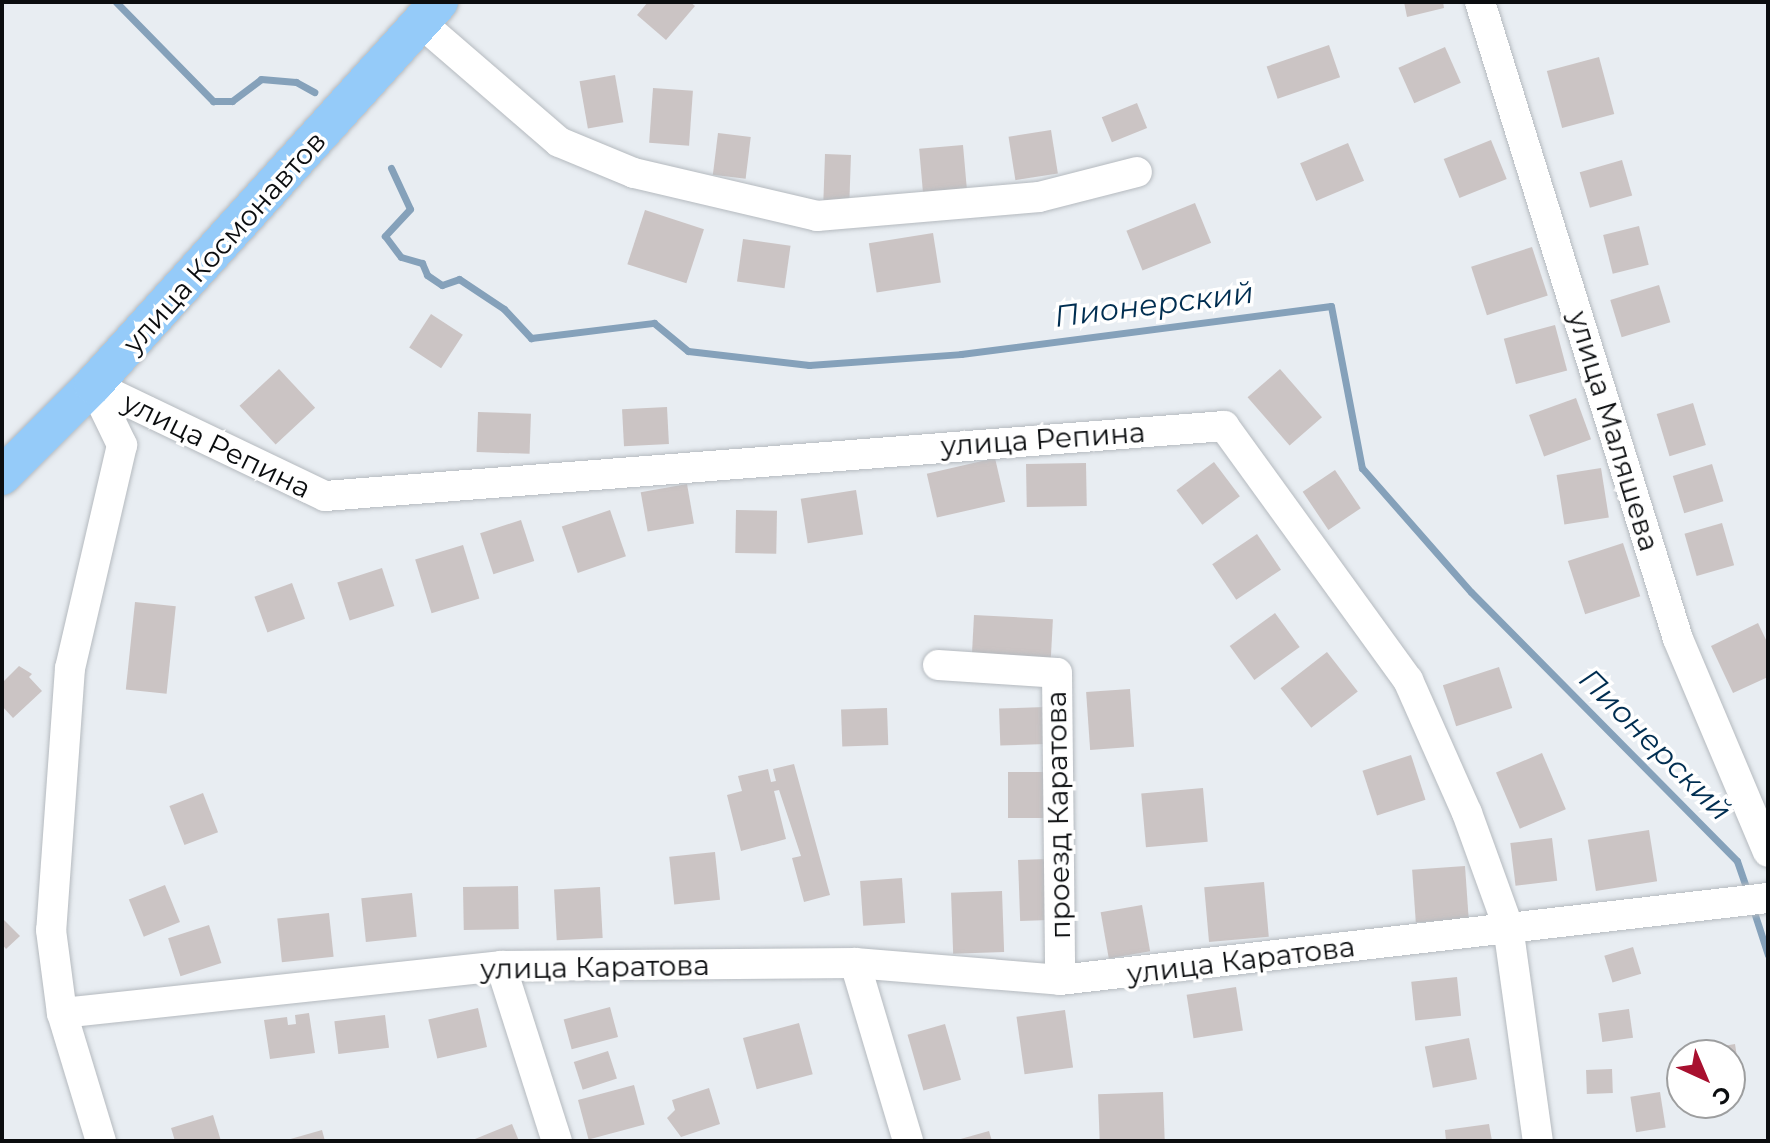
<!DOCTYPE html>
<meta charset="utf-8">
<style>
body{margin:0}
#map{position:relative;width:1770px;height:1143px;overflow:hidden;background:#e8edf2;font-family:Montserrat,sans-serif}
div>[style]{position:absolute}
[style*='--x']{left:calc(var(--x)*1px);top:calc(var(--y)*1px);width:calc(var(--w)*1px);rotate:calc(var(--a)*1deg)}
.stream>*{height:7px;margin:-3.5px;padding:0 3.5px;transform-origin:3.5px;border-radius:3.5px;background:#85a1ba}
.building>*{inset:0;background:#cbc4c4;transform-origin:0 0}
.roads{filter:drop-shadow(0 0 2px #b5babf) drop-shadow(0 0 2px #b5babf)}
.minor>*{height:30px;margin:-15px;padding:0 15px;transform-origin:15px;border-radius:15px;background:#fff}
.major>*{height:38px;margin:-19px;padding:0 19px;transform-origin:19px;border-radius:19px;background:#95cbf9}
span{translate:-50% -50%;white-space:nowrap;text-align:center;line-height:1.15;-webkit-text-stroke:7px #fff;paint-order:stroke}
.street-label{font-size:28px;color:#0b0d0f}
.water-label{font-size:30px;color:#002e51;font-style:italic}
.frame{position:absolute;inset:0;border:4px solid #0b0d0f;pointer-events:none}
.north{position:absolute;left:1666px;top:1039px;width:80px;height:80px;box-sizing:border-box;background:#fff;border:2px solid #9d9e9f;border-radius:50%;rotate:136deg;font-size:22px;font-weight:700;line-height:32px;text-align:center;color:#0b0d0f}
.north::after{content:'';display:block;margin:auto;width:28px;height:36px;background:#a8102f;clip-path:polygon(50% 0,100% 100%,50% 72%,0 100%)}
</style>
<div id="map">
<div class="stream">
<div style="--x:116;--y:2;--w:139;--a:45.6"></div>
<div style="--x:213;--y:101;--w:19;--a:0"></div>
<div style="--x:232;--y:101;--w:36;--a:-37"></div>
<div style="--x:261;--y:79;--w:35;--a:5"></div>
<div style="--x:296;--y:82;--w:21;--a:29"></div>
<div style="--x:391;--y:168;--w:45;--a:65.1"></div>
<div style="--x:410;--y:209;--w:37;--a:133"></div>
<div style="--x:385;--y:236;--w:26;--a:53"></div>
<div style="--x:401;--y:257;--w:22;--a:16"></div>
<div style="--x:422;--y:263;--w:13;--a:67"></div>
<div style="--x:427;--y:275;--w:18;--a:34"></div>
<div style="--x:442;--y:285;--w:18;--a:-19"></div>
<div style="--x:459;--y:279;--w:54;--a:33.7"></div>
<div style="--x:504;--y:309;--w:40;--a:47"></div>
<div style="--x:531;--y:338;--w:124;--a:-7"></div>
<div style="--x:654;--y:323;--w:44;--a:39.5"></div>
<div style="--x:688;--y:351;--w:122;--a:6.6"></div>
<div style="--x:809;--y:365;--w:152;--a:-4.1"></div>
<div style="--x:961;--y:354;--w:373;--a:-7.4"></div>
<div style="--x:1331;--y:306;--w:165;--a:79.2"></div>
<div style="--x:1362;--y:468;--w:165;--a:48.7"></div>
<div style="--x:1471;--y:592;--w:378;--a:45.3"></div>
<div style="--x:1737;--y:861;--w:28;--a:71"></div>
<div style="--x:1755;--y:915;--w:42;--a:72"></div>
</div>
<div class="building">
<div style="clip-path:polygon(648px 2px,690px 2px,695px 6px,666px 40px,637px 15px)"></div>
<div style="clip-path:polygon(1404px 2px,1443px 2px,1444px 8px,1407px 17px)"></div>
<div style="left:1329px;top:45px;width:34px;height:66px;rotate:71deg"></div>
<div style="left:1445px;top:47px;width:39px;height:51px;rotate:66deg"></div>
<div style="left:1599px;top:57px;width:59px;height:54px;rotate:75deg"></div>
<div style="left:615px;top:75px;width:48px;height:36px;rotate:80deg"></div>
<div style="left:653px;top:88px;width:40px;height:55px;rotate:4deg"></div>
<div style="left:1137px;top:103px;width:27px;height:38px;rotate:68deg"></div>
<div style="left:1051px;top:130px;width:44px;height:43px;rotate:81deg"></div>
<div style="left:718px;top:133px;width:33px;height:42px;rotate:7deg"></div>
<div style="left:1491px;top:140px;width:42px;height:51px;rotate:68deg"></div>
<div style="left:1348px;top:143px;width:41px;height:52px;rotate:67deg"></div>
<div style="left:963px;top:145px;width:46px;height:44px;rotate:85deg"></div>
<div style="left:825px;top:154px;width:26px;height:46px;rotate:2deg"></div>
<div style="left:1622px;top:160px;width:37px;height:44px;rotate:74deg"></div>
<div style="left:1195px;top:203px;width:43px;height:74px;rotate:68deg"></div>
<div style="left:645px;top:210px;width:62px;height:57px;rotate:18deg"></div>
<div style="left:1639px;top:226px;width:40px;height:37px;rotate:76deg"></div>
<div style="left:933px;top:233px;width:50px;height:65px;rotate:81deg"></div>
<div style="left:743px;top:239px;width:48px;height:43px;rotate:8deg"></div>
<div style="left:1532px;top:247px;width:51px;height:64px;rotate:72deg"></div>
<div style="left:1659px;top:285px;width:39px;height:51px;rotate:73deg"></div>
<div style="left:431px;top:314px;width:38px;height:40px;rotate:33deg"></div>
<div style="left:1555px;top:325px;width:47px;height:53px;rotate:75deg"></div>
<div style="left:279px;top:369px;width:53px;height:54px;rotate:47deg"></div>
<div style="left:1280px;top:369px;width:64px;height:43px;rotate:49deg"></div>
<div style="left:1576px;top:398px;width:44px;height:50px;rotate:70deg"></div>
<div style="left:1693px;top:403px;width:44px;height:38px;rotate:73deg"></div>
<div style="left:667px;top:407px;width:37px;height:45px;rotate:87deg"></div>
<div style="left:478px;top:412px;width:53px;height:40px;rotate:2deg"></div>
<div style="left:995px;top:458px;width:45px;height:70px;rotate:77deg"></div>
<div style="left:1214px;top:462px;width:43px;height:47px;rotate:53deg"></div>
<div style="left:1086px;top:463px;width:43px;height:60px;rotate:89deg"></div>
<div style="left:1712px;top:464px;width:39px;height:41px;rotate:73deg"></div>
<div style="left:1601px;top:468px;width:50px;height:45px;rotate:81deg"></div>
<div style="left:1335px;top:470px;width:46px;height:39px;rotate:56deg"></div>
<div style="left:687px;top:484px;width:40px;height:47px;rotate:80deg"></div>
<div style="left:856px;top:490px;width:45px;height:56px;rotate:81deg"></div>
<div style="left:610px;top:510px;width:49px;height:51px;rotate:71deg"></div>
<div style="left:736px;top:510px;width:41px;height:43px;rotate:1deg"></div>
<div style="left:521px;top:520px;width:43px;height:43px;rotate:72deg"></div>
<div style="left:1722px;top:523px;width:44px;height:39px;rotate:74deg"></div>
<div style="left:1257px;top:534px;width:43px;height:54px;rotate:56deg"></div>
<div style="left:1623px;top:543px;width:56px;height:58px;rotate:72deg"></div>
<div style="left:463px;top:545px;width:56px;height:50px;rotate:73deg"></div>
<div style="left:382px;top:568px;width:40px;height:47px;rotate:72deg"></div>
<div style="left:292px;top:583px;width:38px;height:40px;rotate:70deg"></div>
<div style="left:135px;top:602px;width:41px;height:88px;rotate:6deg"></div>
<div style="left:1275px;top:613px;width:42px;height:56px;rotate:54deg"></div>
<div style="left:974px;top:615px;width:79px;height:46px;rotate:3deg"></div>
<div style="clip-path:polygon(1758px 623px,1768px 644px,1768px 677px,1733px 693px,1711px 646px)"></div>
<div style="left:1327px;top:652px;width:50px;height:59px;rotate:52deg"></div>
<div style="clip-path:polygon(19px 666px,32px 674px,29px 677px,42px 691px,13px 718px,2px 706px,2px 683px)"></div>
<div style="left:1499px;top:667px;width:43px;height:59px;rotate:72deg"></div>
<div style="left:1130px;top:689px;width:58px;height:44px;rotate:86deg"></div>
<div style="left:1045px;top:707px;width:37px;height:46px;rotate:88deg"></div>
<div style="left:887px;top:708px;width:37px;height:46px;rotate:88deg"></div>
<div style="left:1542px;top:753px;width:61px;height:50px;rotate:67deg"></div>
<div style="left:1411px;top:755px;width:47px;height:51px;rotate:72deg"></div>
<div style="clip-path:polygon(794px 764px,830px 895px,804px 902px,792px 858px,801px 856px,779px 790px,774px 791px,786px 839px,741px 851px,727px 795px,742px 791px,738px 776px,768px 769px,771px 782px,776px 781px,773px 769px)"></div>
<div style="left:1008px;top:772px;width:37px;height:46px"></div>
<div style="left:1203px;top:788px;width:54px;height:62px;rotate:85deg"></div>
<div style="left:203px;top:793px;width:42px;height:36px;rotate:69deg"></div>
<div style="left:1649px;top:830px;width:52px;height:62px;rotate:81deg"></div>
<div style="left:1552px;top:838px;width:43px;height:42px;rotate:83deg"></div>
<div style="left:715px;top:852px;width:48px;height:46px;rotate:84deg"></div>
<div style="left:1047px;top:859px;width:61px;height:29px;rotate:88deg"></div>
<div style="left:1465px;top:866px;width:53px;height:53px;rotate:86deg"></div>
<div style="left:902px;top:878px;width:45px;height:42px;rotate:86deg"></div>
<div style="left:1264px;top:882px;width:55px;height:60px;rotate:85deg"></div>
<div style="left:165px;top:885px;width:40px;height:39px;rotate:68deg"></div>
<div style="left:518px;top:886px;width:43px;height:55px;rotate:89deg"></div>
<div style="left:600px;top:887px;width:51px;height:46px;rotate:87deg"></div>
<div style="left:1002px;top:891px;width:61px;height:51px;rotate:88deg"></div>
<div style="left:412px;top:893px;width:44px;height:51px;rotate:84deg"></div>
<div style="left:1142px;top:905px;width:47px;height:42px;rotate:80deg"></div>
<div style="left:329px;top:913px;width:44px;height:52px;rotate:84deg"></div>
<div style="clip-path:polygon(2px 918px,20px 936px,6px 949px,2px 944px)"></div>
<div style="left:209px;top:925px;width:40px;height:43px;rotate:72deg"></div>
<div style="left:1633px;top:947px;width:28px;height:30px;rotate:73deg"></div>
<div style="left:1457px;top:977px;width:39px;height:46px;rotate:84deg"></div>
<div style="left:1236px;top:987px;width:44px;height:50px;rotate:81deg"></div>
<div style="left:610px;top:1007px;width:31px;height:48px;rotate:75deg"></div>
<div style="left:478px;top:1008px;width:40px;height:51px;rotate:77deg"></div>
<div style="left:1629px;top:1009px;width:29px;height:31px;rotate:82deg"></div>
<div style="left:1065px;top:1010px;width:58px;height:49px;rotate:82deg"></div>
<div style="clip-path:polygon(309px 1013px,315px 1053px,270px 1059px,264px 1020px,287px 1017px,288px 1025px,296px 1024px,295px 1015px)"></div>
<div style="left:385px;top:1015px;width:33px;height:51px;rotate:83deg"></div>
<div style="left:799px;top:1023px;width:53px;height:58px;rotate:75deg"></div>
<div style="left:945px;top:1024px;width:58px;height:39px;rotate:74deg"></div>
<div style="left:1469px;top:1038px;width:42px;height:45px;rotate:79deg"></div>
<div style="clip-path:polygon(1735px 1044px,1742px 1088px,1730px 1090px,1730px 1055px,1701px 1055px,1700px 1050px)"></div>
<div style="left:608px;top:1051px;width:29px;height:36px;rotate:72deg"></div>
<div style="left:1612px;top:1069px;width:24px;height:26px;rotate:88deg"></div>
<div style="left:634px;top:1085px;width:41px;height:58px;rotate:75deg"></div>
<div style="clip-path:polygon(709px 1088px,720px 1124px,681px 1137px,667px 1118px,675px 1110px,672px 1100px)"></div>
<div style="left:1163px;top:1092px;width:49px;height:65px;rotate:88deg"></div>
<div style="left:1660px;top:1092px;width:36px;height:30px;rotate:81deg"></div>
<div style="clip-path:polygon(213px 1115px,221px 1141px,175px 1141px,171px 1128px)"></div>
<div style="clip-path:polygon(512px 1124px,519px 1141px,470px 1141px)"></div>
<div style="clip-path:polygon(1489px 1124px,1492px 1141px,1446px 1141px,1445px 1130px)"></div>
<div style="clip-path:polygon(322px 1130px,325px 1141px,287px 1141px,287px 1140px)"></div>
<div style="clip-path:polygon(989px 1131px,992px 1141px,957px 1141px,957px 1140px)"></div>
</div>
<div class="roads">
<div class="minor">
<div style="--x:1480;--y:2;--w:667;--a:72.73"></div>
<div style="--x:1678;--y:639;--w:231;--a:67.1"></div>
<div style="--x:421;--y:23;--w:182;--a:40.8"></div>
<div style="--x:559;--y:142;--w:81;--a:22.5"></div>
<div style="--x:634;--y:173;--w:188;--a:13.2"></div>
<div style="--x:817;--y:216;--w:223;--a:-4.9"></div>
<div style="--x:1039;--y:197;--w:101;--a:-14.3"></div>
<div style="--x:93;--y:385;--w:257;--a:25.6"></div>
<div style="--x:325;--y:496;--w:902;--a:-4.45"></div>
<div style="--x:1224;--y:426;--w:314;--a:54.1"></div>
<div style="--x:1408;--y:680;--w:145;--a:66.1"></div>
<div style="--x:1467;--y:813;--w:120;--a:70.1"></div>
<div style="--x:1508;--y:926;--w:217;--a:82.1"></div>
<div style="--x:93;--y:385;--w:67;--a:64.2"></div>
<div style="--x:122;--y:445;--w:229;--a:103.1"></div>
<div style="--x:70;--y:668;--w:263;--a:94.1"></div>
<div style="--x:51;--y:930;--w:84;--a:82.5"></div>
<div style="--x:62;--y:1013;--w:134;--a:73.1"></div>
<div style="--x:938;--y:665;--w:119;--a:3.8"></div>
<div style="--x:1057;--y:673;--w:307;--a:89.4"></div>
<div style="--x:855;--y:963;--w:186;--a:73.4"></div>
<div style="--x:501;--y:966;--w:184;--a:72.3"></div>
<div style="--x:62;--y:1013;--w:442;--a:-6.1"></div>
<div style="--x:501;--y:966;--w:354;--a:-0.5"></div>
<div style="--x:855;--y:963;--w:206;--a:4.7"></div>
<div style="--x:1060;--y:980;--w:713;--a:-6.61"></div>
</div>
<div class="major">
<div style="--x:2;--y:476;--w:129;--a:-45"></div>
<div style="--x:93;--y:385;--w:516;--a:-47.91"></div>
</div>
</div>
<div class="street-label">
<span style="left:224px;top:242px;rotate:-48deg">улица Космонавтов</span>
<span style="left:1614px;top:431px;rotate:73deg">улица Маляшева</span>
<span style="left:1043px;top:439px;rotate:-4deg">улица Репина</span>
<span style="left:217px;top:445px;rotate:26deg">улица Репина</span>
<span style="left:1058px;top:815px;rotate:-91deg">проезд Каратова</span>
<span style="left:1241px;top:960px;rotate:-7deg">улица Каратова</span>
<span style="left:595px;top:967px;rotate:-1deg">улица Каратова</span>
</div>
<div class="water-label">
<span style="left:1154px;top:305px;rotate:-7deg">Пионерский</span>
<span style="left:1655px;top:745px;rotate:45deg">Пионерский</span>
</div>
<div class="frame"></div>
<div class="north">С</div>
</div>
